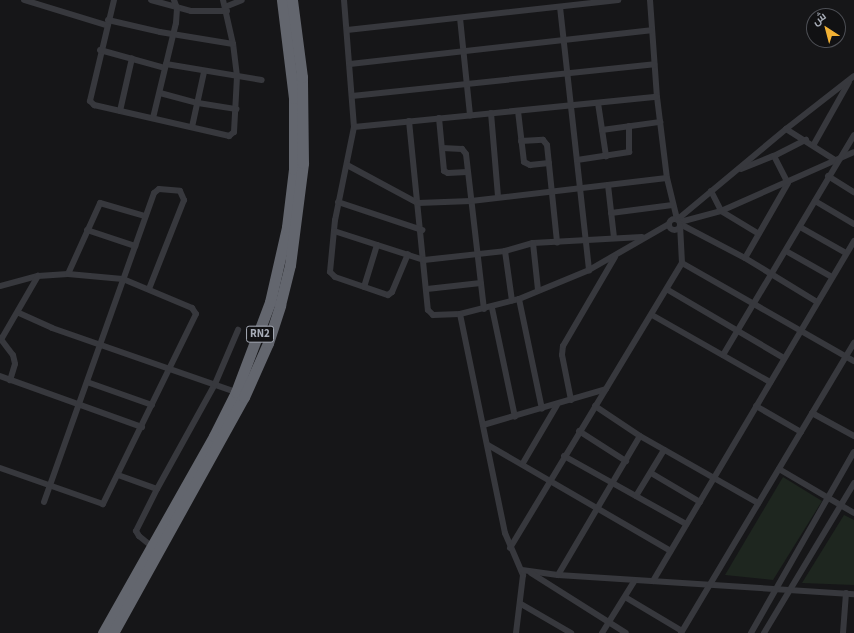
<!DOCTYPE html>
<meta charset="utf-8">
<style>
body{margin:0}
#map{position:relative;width:854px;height:633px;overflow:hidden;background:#161618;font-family:"Source Sans 3",Cairo,sans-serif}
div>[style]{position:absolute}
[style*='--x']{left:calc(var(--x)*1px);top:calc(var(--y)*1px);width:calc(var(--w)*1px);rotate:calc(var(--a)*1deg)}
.green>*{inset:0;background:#1e261f}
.street>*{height:6px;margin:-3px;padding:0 3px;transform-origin:3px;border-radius:3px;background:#37383d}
.street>.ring{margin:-3px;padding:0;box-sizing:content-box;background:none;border:6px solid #37383d;border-radius:50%}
.highway>*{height:11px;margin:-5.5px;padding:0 5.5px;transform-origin:5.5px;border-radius:5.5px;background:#63666e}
span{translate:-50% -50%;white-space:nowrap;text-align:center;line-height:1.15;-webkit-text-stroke:3.5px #111113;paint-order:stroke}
.shield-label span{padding:1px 3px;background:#111113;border:1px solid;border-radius:3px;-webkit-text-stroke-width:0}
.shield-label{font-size:11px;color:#a8adb8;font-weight:700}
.north{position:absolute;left:806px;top:8px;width:40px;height:40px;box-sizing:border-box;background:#111113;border:1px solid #4d4f55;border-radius:50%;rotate:324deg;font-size:11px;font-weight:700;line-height:16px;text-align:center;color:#a8adb8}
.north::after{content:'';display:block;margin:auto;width:14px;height:18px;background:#f2b134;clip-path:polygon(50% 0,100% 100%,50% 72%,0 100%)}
</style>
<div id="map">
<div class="green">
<div style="clip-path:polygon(783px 477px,822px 501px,773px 580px,725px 575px)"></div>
<div style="clip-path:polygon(844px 515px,854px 520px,854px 585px,802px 583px)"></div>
</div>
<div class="street">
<div style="--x:24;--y:0;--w:86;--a:17"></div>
<div style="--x:114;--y:0;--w:104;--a:103.4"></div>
<div style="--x:90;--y:101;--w:6;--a:45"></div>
<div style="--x:94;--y:105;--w:139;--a:12.9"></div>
<div style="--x:229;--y:136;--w:6;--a:-39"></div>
<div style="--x:234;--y:132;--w:56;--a:-86.9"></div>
<div style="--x:237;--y:76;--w:32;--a:-97"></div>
<div style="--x:233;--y:44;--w:45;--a:-102.8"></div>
<div style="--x:151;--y:0;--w:41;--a:15.4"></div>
<div style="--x:191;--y:11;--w:36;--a:0"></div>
<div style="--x:344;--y:0;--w:127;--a:85.5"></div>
<div style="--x:354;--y:127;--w:95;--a:101.5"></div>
<div style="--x:335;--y:220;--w:52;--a:95.5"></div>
<div style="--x:330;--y:272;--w:7;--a:45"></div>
<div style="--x:335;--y:277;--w:56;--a:18.8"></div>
<div style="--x:388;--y:295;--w:5;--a:-37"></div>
<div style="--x:392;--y:292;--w:41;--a:-67.2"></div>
<div style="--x:650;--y:0;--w:97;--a:85.9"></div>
<div style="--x:657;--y:97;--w:82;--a:83"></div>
<div style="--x:667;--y:178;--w:42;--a:76.3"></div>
<div style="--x:225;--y:7;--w:18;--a:-22"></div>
<div style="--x:560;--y:7;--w:265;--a:83.7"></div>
<div style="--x:460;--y:18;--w:98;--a:84.1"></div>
<div style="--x:108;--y:20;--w:53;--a:13"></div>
<div style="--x:160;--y:32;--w:74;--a:9.3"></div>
<div style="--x:347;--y:30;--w:273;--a:-6.3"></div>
<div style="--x:100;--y:50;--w:67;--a:15.5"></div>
<div style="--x:166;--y:64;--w:97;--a:9.5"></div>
<div style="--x:350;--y:64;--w:303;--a:-6.4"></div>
<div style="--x:160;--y:93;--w:39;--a:15"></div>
<div style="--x:198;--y:103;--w:39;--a:9"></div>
<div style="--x:352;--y:96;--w:304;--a:-6"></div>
<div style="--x:598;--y:103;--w:54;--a:81.4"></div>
<div style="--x:120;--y:111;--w:54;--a:-77.2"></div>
<div style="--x:518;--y:111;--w:51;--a:83.3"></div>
<div style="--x:524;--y:162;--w:7;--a:27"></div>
<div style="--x:530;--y:165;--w:19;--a:-6"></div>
<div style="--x:491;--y:113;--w:84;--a:85.2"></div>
<div style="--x:153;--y:118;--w:98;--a:-76.4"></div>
<div style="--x:176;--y:23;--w:15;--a:-86"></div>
<div style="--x:177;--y:8;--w:9;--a:-111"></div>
<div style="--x:439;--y:118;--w:53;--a:84.6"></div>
<div style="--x:444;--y:171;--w:4;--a:27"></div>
<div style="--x:448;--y:173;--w:19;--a:-3"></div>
<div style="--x:409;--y:121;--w:190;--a:84.3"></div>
<div style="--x:428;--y:310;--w:7;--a:45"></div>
<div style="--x:433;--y:315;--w:27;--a:-2"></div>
<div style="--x:460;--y:314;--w:61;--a:-14.3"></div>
<div style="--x:519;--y:299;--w:76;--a:-22.5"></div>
<div style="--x:589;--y:270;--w:92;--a:-29.9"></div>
<div style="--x:192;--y:127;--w:56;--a:-77.7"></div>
<div style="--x:354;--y:127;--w:304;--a:-5.7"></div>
<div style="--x:786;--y:129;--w:58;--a:32.3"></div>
<div style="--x:602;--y:130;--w:59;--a:-7.9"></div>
<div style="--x:521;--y:141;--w:22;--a:-3"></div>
<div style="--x:543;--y:140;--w:6;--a:51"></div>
<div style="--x:547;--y:145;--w:98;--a:84.1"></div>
<div style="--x:814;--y:144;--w:71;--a:-60.6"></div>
<div style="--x:442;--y:148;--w:20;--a:3"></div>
<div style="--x:462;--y:149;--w:6;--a:51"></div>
<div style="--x:466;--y:154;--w:156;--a:83.4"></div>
<div style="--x:774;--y:156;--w:36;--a:-27"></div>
<div style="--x:577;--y:160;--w:53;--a:-8.7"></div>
<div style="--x:629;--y:152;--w:26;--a:-90"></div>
<div style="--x:347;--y:165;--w:81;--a:28.2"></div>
<div style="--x:418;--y:203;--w:53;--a:-2.2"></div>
<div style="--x:471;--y:201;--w:197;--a:-6.7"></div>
<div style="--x:741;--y:169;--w:35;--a:-22"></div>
<div style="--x:774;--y:156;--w:30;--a:63"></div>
<div style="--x:788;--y:183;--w:86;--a:119.8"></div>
<div style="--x:828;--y:176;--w:31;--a:32"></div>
<div style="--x:608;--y:185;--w:53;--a:83.5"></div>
<div style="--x:711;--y:191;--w:22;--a:63"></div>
<div style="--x:721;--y:211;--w:44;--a:31.2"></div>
<div style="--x:815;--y:201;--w:45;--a:30.5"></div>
<div style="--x:338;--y:202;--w:89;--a:18.4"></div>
<div style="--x:611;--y:213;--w:62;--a:-7.5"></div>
<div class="ring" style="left:668.5px;top:218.5px;width:5px;height:5px"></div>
<div style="--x:678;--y:219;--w:141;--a:-39.8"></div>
<div style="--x:786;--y:129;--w:86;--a:-37.9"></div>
<div style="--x:680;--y:222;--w:42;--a:-15"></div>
<div style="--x:721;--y:211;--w:145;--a:-23.9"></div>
<div style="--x:680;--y:224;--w:73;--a:27.6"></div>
<div style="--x:745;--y:258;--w:84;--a:31.4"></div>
<div style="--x:800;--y:227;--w:53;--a:29.5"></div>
<div style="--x:87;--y:230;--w:51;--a:18.4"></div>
<div style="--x:334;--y:231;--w:95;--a:17.9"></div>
<div style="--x:424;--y:260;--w:81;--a:-6.3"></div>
<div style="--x:505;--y:251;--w:29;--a:-16"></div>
<div style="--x:533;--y:243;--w:109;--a:-3.2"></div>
<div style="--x:533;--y:243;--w:47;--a:83.9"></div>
<div style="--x:505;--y:251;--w:50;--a:82"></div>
<div style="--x:786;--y:251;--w:53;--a:29.5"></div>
<div style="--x:682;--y:263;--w:198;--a:29.7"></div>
<div style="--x:68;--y:274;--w:78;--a:-65.7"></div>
<div style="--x:100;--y:203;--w:47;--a:16.1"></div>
<div style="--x:0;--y:286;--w:39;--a:-15"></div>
<div style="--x:38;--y:276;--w:30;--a:-4"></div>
<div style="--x:68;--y:274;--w:55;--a:5.2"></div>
<div style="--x:123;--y:279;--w:75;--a:22.8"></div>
<div style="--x:192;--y:308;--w:7;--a:56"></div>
<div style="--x:196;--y:314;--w:212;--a:116.1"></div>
<div style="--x:103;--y:504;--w:109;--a:-160.7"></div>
<div style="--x:364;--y:287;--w:44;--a:-72.8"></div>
<div style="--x:427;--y:289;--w:54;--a:-6.3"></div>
<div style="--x:668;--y:290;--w:134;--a:30.4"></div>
<div style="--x:519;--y:299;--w:112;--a:78.2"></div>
<div style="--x:492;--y:308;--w:111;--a:78.1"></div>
<div style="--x:19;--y:313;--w:36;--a:24"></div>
<div style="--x:52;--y:328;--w:195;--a:19.2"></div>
<div style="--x:460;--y:314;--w:224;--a:78.4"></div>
<div style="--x:505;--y:533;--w:46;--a:66.8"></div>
<div style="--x:523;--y:575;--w:58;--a:96.9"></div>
<div style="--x:652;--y:315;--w:136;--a:29.6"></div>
<div style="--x:0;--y:338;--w:21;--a:53"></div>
<div style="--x:13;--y:355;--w:9;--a:77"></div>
<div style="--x:15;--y:364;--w:17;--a:107"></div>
<div style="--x:2;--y:338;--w:72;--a:-59.9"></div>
<div style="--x:723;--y:355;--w:256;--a:-59.2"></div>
<div style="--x:0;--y:376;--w:151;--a:19.8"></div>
<div style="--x:87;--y:382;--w:69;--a:19.5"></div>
<div style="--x:571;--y:400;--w:46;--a:-101.3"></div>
<div style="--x:562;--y:355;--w:9;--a:-84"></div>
<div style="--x:563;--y:346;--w:103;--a:-59.7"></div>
<div style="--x:595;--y:406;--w:54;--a:33.7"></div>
<div style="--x:640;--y:436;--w:136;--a:29.6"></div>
<div style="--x:756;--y:406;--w:52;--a:30"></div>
<div style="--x:812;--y:413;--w:48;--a:28.7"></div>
<div style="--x:483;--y:425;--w:128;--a:-16.3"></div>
<div style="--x:579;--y:431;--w:56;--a:32.6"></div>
<div style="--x:488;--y:445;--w:211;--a:30.1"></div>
<div style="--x:564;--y:456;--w:140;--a:29.1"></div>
<div style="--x:523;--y:463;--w:67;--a:-59.6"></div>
<div style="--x:779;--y:469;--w:87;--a:30.4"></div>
<div style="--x:651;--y:473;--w:57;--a:30.6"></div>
<div style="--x:118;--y:475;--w:41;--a:19.7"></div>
<div style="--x:157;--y:489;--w:47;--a:116.6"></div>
<div style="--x:136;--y:531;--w:6;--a:59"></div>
<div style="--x:139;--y:536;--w:19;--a:39"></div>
<div style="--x:157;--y:489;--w:120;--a:-61.1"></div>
<div style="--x:215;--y:384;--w:59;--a:-66.9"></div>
<div style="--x:636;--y:496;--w:54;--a:-58.7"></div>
<div style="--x:44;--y:502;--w:328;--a:-70.4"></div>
<div style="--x:154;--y:193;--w:6;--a:-39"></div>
<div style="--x:159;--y:189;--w:21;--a:5"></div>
<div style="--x:180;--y:191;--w:10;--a:66"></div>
<div style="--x:184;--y:200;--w:96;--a:111.5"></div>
<div style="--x:510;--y:548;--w:333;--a:-58.9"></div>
<div style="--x:682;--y:263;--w:37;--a:-93"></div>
<div style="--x:522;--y:570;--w:36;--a:8"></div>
<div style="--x:558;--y:575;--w:297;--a:3.7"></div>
<div style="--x:531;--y:573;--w:112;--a:32.3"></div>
<div style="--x:558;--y:575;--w:161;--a:-59.5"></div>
<div style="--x:653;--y:581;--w:395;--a:-59.4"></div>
<div style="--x:625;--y:597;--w:66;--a:30.8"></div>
<div style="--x:521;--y:604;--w:58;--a:30.1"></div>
<div style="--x:602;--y:633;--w:62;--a:-58.1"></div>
<div style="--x:681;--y:633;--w:338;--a:-59.2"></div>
<div style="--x:751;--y:633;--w:208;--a:-60.4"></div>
<div style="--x:764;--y:633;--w:175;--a:-59"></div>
<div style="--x:843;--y:633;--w:40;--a:-85.7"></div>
</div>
<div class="highway">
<div style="--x:103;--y:633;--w:226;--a:-60.6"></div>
<div style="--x:214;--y:436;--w:49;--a:-63.4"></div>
<div style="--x:236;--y:392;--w:96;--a:-69.3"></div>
<div style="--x:270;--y:302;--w:77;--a:-77.2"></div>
<div style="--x:287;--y:227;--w:58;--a:-83.1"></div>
<div style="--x:294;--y:169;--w:71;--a:-90"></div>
<div style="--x:294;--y:98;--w:99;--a:-97"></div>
<div style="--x:113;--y:633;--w:270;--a:-61"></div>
<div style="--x:244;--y:397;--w:59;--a:-66"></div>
<div style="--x:268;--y:343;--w:40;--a:-72"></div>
<div style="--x:280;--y:305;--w:41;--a:-76"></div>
<div style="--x:290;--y:265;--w:103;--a:-82.7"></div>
<div style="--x:303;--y:163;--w:86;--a:-90.7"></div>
<div style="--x:302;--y:77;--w:78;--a:-97.4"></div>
</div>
<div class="shield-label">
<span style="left:260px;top:334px">RN2</span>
</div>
<div class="north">ش</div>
</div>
